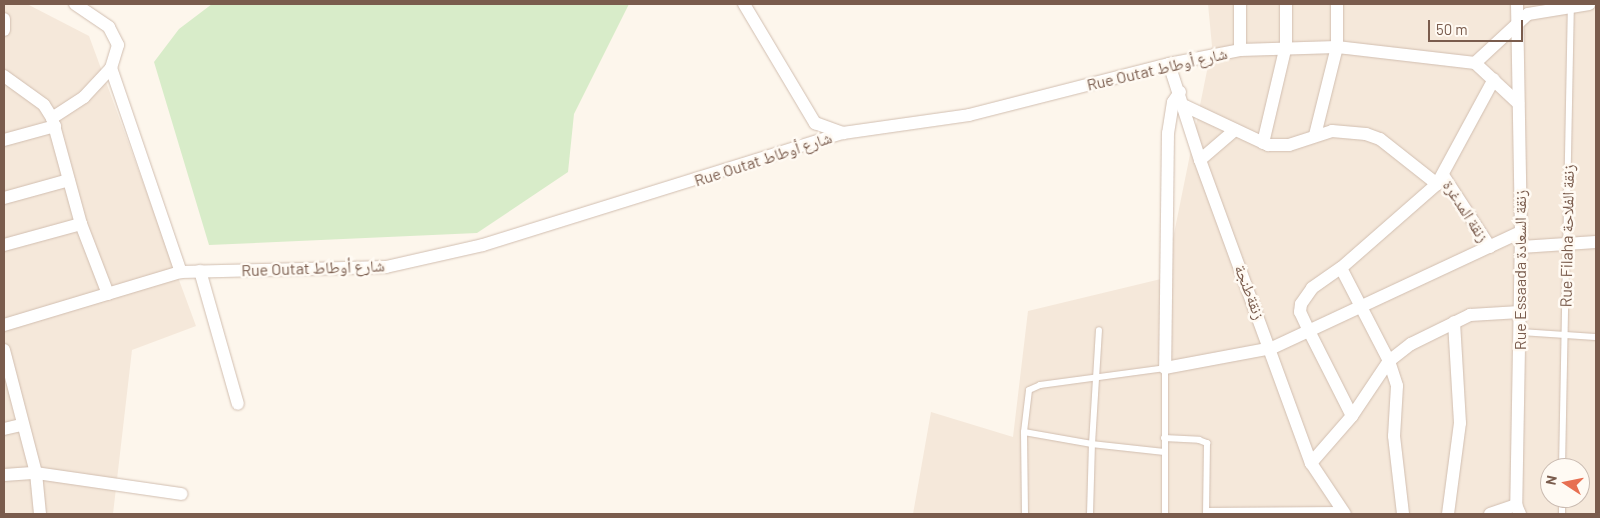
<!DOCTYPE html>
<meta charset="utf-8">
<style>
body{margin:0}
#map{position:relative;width:1600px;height:518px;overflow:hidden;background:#fdf6ec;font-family:Barlow,"Noto Naskh Arabic",sans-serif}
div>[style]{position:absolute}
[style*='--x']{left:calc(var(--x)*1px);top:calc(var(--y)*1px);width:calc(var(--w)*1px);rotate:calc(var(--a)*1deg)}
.residential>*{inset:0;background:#f5e8da}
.green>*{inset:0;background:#d8ecc9}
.roads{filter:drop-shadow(0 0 1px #d1beb0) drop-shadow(0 0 1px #d1beb0)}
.service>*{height:6px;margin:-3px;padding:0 3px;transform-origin:3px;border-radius:3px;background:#fff}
.minor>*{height:12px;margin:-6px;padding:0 6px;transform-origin:6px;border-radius:6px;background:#fff}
span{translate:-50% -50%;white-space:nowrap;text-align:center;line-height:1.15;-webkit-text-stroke:5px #fffaf3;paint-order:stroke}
.street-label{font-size:16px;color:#7a5c4d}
.frame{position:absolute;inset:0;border:5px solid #7a5c4d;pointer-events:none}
.north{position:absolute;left:1540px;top:458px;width:50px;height:50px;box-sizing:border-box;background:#fffaf3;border:1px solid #cabbb1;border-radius:50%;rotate:281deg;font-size:14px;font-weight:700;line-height:20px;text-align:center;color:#7a5c4d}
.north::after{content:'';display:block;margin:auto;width:18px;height:22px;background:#e76f51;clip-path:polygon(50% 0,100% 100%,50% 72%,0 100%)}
.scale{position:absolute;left:1428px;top:20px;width:95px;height:22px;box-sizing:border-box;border:2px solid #7a5c4d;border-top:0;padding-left:6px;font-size:15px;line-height:18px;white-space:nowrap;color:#7a5c4d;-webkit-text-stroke:4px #fffaf3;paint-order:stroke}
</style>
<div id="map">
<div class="residential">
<div style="clip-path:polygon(4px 4px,27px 4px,89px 36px,196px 326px,132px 350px,113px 514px,4px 514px)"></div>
<div style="clip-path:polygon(evenodd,1208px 4px,1596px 4px,1596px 514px,913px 514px,931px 412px,1013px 437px,1028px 311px,1165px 278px,1212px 46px,1208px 4px,1550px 468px,1580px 468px,1580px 498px,1550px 498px,1550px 468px)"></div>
</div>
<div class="green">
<div style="clip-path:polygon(212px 4px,629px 4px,574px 114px,568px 172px,477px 233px,209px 245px,154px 62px,179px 29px)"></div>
</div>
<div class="roads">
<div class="service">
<div style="--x:1520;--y:332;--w:76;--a:3.8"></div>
<div style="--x:1024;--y:432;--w:69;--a:10"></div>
<div style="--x:1092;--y:444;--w:114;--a:-86.5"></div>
<div style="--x:1164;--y:438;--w:35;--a:3"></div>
<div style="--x:1199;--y:440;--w:9;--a:21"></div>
<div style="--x:1207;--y:443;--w:71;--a:90.8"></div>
<div style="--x:1562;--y:468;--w:461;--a:-88.9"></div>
<div style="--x:1207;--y:511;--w:134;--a:-0.4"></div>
<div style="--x:1025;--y:514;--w:82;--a:-90.7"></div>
<div style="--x:1024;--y:432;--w:42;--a:-83.2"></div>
<div style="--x:1029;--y:390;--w:12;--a:-24"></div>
<div style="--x:1040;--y:385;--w:126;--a:-7.7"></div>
<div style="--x:1165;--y:368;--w:146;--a:90"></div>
<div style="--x:1090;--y:514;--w:70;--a:-88.4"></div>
<div style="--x:1092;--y:444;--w:72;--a:6.3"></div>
<div style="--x:1562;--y:514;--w:16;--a:-90"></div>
</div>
<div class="minor">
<div style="--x:744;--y:4;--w:139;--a:59.2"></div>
<div style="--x:815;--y:123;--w:30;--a:20"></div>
<div style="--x:1240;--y:4;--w:46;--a:90"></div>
<div style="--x:1517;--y:4;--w:228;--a:89"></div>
<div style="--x:1521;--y:232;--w:273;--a:91"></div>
<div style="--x:1516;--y:505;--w:10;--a:66"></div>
<div style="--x:4;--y:19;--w:11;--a:90"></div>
<div style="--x:1475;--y:63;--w:59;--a:42.9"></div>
<div style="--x:1169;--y:64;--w:101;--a:72.1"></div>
<div style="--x:1200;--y:160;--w:323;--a:69.9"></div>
<div style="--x:1311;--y:463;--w:61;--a:56.3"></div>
<div style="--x:111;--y:68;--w:216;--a:71.1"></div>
<div style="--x:4;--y:76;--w:49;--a:35.9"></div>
<div style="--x:44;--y:105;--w:15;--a:58"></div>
<div style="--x:52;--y:118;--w:110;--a:74.7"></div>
<div style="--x:81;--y:224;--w:75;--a:68.9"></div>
<div style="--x:1180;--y:92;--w:12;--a:125"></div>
<div style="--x:1173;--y:102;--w:31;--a:99"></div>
<div style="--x:1168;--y:133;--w:235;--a:90.7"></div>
<div style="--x:1165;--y:368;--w:109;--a:-10.6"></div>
<div style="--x:1272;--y:348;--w:275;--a:-25"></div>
<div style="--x:1185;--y:106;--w:92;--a:25.2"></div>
<div style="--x:1268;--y:145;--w:21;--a:0"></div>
<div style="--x:1289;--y:145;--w:45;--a:-18"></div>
<div style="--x:1332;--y:131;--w:34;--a:5"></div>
<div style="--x:1366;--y:134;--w:15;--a:20"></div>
<div style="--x:1380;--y:139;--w:73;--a:38.3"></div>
<div style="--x:52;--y:118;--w:38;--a:-33"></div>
<div style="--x:84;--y:97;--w:40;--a:-47"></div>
<div style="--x:111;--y:68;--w:24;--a:-73"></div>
<div style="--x:118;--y:45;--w:20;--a:-117"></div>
<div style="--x:109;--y:27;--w:41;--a:-145.9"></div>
<div style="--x:1315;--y:135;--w:91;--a:-76"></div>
<div style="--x:1337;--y:47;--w:43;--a:-90"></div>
<div style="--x:4;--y:140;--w:53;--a:-15.4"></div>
<div style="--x:1263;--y:143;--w:100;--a:-76.7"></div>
<div style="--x:1286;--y:46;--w:42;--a:-90"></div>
<div style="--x:1200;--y:160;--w:46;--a:-40.6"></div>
<div style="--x:1443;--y:175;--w:86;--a:56.9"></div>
<div style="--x:4;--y:198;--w:67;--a:-15.5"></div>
<div style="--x:4;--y:245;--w:80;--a:-15.3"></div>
<div style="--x:1521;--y:247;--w:75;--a:-3.8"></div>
<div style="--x:1341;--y:268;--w:105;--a:62.7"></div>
<div style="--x:1389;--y:361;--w:26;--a:72"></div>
<div style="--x:1397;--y:386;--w:50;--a:93.4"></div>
<div style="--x:1394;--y:436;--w:79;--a:83.4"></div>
<div style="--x:200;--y:271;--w:138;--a:74.1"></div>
<div style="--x:4;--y:325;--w:185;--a:-16.7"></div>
<div style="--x:181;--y:272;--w:205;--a:-1.4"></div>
<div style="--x:386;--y:267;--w:99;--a:-12.8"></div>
<div style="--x:483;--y:245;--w:377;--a:-17.3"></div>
<div style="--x:843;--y:133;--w:127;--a:-8.1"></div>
<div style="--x:969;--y:115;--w:206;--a:-14.3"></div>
<div style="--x:1169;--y:64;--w:72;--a:-11.2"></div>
<div style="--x:1240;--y:50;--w:97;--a:-1.8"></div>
<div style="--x:1337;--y:47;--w:139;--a:6.6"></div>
<div style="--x:1475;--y:63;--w:72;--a:-42.8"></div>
<div style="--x:1528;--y:14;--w:62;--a:-9.3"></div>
<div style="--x:4;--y:350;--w:127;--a:75.4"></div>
<div style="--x:36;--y:473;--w:41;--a:84.4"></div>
<div style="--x:1352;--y:416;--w:95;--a:-116.8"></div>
<div style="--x:1309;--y:331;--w:21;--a:-115"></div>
<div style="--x:1300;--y:312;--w:8;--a:-83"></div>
<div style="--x:1301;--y:304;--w:19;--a:-55"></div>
<div style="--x:1312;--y:288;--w:35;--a:-35"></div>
<div style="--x:1341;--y:268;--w:128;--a:-41.2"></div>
<div style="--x:1437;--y:184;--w:119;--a:-61.5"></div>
<div style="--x:4;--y:429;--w:18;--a:-13"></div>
<div style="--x:1311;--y:463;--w:62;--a:-48.9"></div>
<div style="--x:1352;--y:416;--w:66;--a:-56.1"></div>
<div style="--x:1389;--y:361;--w:28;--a:-38"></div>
<div style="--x:1411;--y:344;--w:66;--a:-26.2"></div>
<div style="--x:1470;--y:315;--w:50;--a:-3.4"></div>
<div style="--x:4;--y:475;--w:32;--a:-4"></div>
<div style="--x:36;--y:473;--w:147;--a:8.2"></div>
<div style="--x:1448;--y:514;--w:92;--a:-82.5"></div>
<div style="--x:1460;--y:423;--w:101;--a:-93.4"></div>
<div style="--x:1490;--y:514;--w:28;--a:-19"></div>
</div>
</div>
<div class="street-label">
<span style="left:1157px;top:69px;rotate:-13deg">Rue Outat شارع أوطاط</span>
<span style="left:763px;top:159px;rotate:-18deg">Rue Outat شارع أوطاط</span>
<span style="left:1466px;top:211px;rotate:57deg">زنقة المدغرة</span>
<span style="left:1567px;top:236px;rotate:-89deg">Rue Filaha زنقة الفلاحة</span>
<span style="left:313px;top:268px;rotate:-2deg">Rue Outat شارع أوطاط</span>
<span style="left:1520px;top:270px;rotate:-90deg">Rue Essaada زنقة السعادة</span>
<span style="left:1250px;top:292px;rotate:69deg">زنقةطنجة</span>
</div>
<div class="frame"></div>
<div class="north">N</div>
<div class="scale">50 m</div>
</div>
